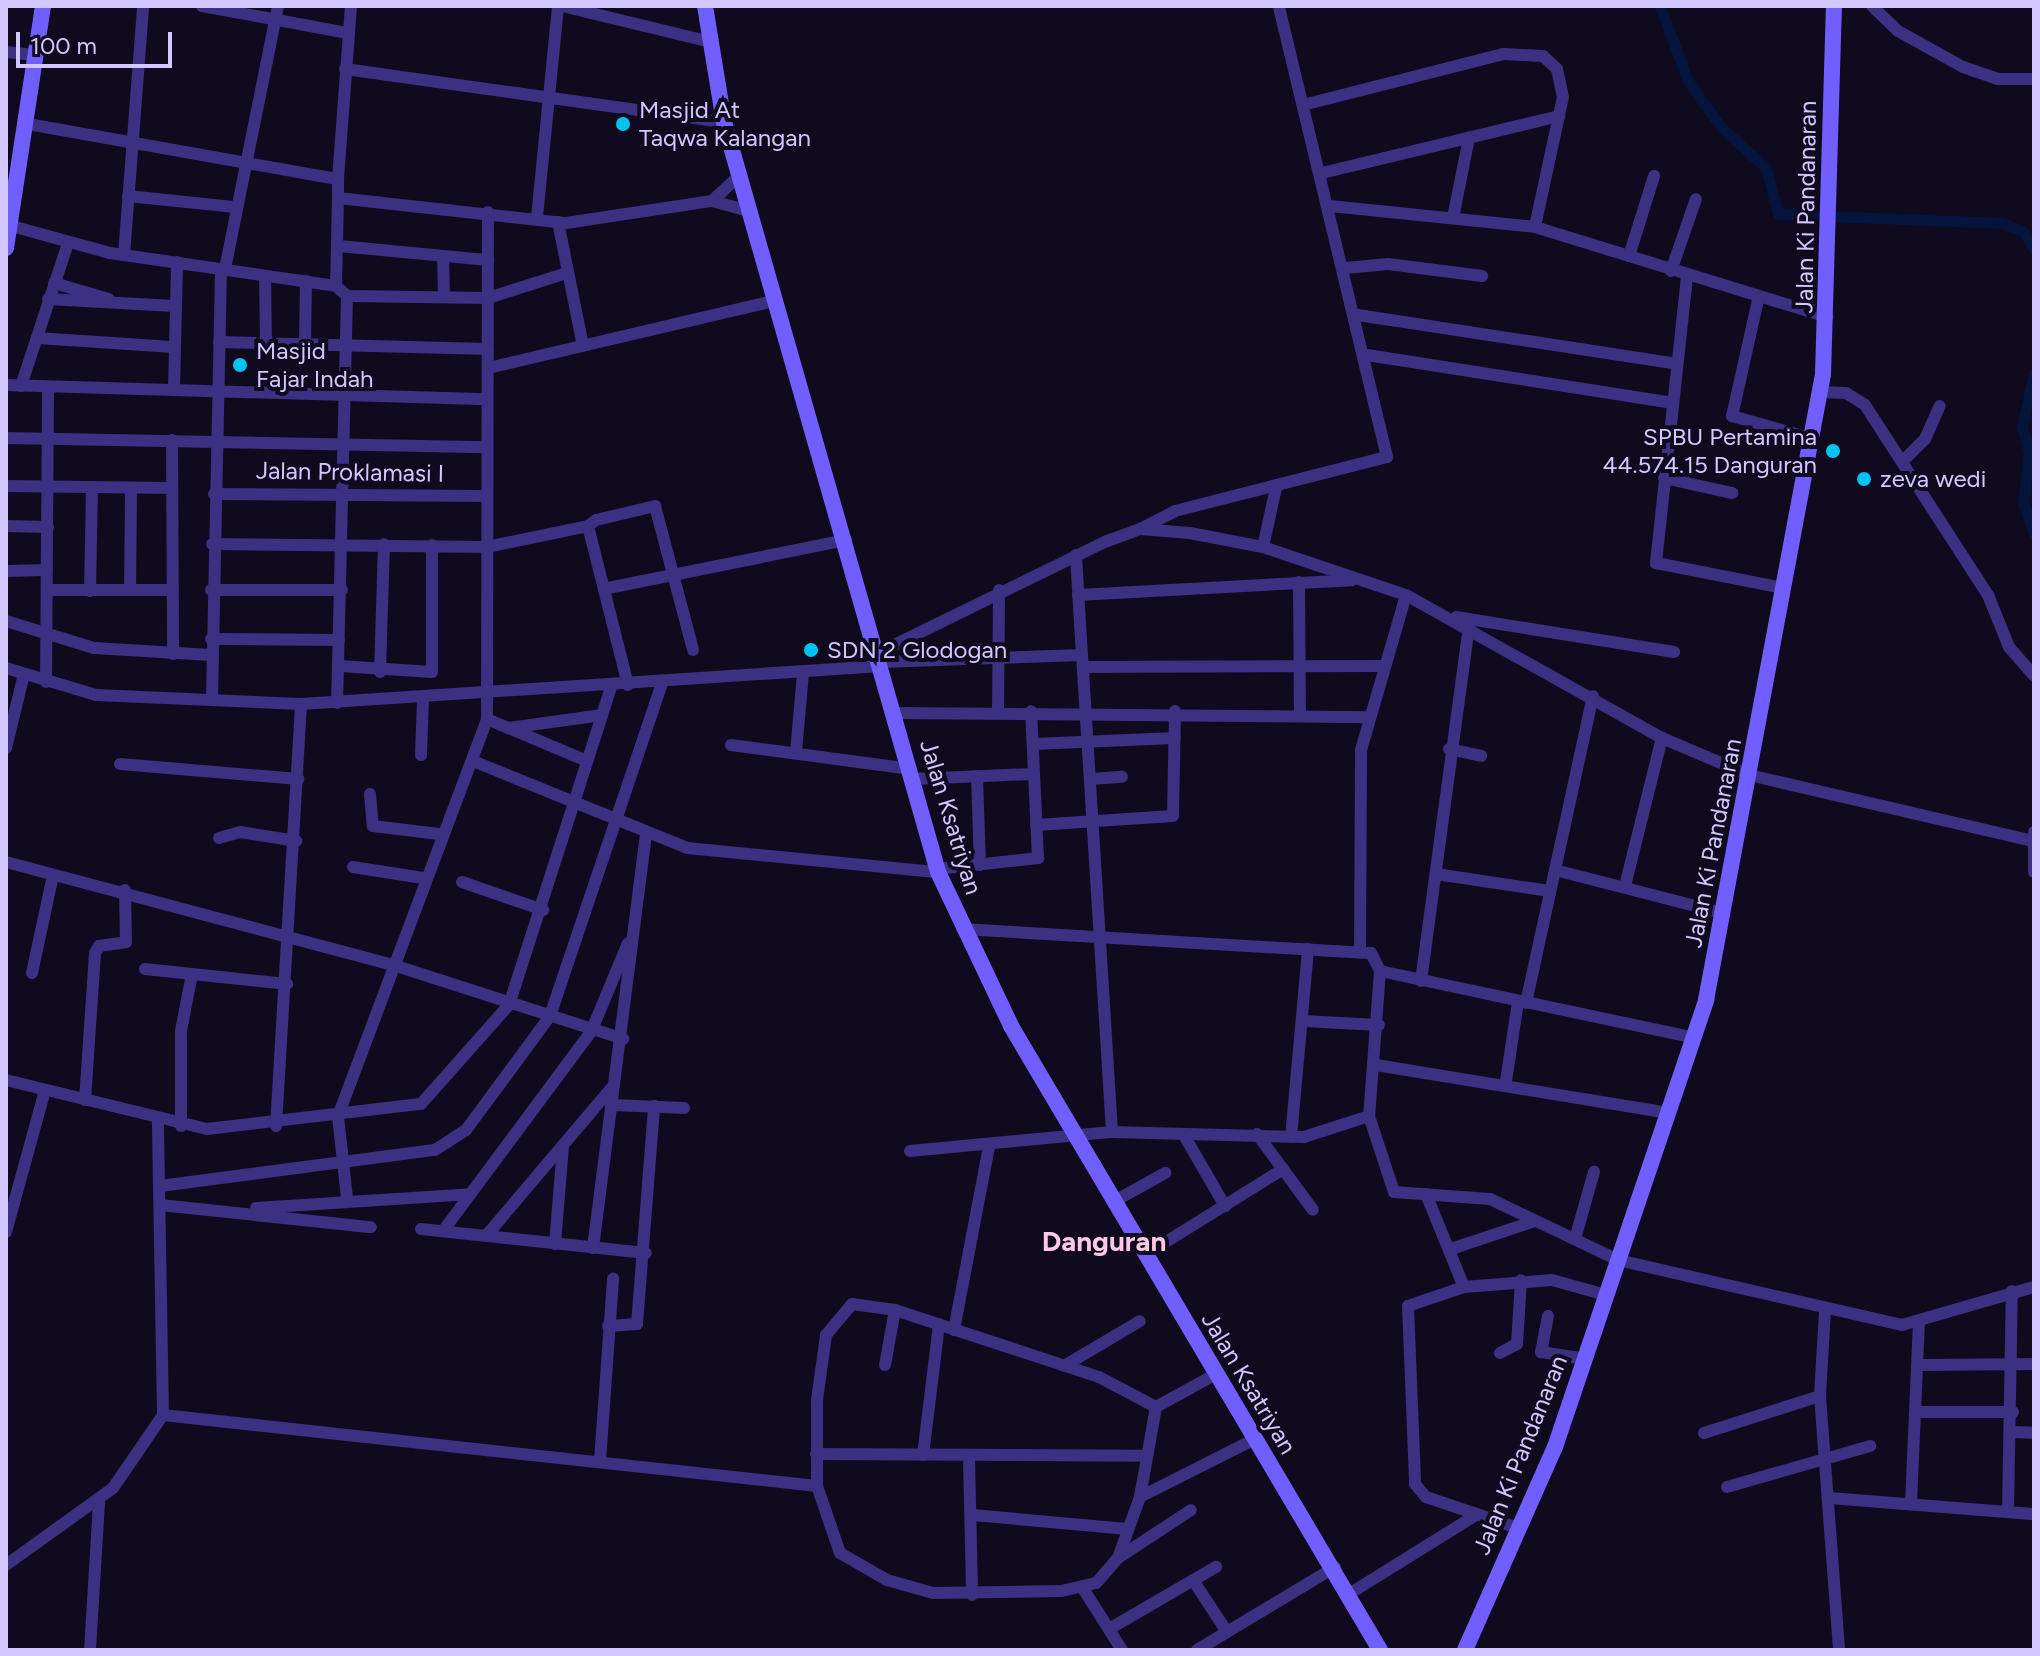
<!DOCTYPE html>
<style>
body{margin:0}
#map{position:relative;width:2040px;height:1656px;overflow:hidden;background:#0f0a1e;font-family:Figtree,sans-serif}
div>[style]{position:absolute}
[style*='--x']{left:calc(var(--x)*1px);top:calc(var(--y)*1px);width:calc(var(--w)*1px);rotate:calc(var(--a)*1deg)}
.canal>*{height:11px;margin:-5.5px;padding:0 5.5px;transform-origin:5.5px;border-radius:5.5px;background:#05143c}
.street>*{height:12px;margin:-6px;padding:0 6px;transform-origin:6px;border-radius:6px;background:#3b3081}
.secondary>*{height:16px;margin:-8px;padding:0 8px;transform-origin:8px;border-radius:8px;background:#715eff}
.dots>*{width:22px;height:22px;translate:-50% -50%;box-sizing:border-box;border:4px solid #0f0a1e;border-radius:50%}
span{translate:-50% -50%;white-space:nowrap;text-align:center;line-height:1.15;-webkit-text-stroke:8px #0f0a1e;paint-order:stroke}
.poi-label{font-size:24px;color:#d2c7ff}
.left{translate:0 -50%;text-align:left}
.right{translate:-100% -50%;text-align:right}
.street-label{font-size:24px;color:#d2c7ff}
.quarter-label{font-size:28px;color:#ffc9e6;font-weight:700}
.frame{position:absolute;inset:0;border:8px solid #d2c7ff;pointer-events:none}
.scale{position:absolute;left:16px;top:32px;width:156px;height:36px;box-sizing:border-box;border:4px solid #d2c7ff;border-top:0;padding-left:10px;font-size:24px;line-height:28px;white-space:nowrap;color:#d2c7ff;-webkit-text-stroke:6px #0f0a1e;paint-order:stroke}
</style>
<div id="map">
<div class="canal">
<div style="--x:1660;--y:6;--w:80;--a:69.5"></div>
<div style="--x:1688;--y:81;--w:57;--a:54.3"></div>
<div style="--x:1721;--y:127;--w:61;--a:42.3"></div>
<div style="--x:1766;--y:168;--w:48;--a:75.4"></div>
<div style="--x:1778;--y:214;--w:224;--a:2.3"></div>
<div style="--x:2002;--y:223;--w:22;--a:21"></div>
<div style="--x:2023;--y:231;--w:21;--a:59"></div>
<div style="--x:2034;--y:373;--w:54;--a:102.8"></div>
<div style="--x:2022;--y:426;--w:28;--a:75"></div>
<div style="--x:2029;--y:453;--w:50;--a:96.8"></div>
<div style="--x:2023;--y:503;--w:33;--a:70"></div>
</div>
<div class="street">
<div style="--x:202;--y:6;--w:147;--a:10.5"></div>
<div style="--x:562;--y:6;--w:153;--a:13.6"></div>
<div style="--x:1872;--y:6;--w:36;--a:44"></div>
<div style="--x:1898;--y:31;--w:74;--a:29"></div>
<div style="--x:1963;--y:67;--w:37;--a:19"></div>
<div style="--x:1998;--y:79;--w:36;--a:0"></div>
<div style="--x:6;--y:52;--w:31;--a:6"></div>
<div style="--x:345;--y:69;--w:383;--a:8"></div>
<div style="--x:1307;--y:104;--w:202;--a:-14.3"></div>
<div style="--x:1503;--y:54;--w:40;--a:2.9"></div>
<div style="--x:1543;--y:56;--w:19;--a:43"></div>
<div style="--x:1557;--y:69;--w:29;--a:78"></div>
<div style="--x:1563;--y:97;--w:133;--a:102.2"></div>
<div style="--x:1535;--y:227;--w:306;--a:17.1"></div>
<div style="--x:28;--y:124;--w:315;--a:10.1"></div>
<div style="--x:338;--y:179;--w:19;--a:90"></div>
<div style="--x:338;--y:198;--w:229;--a:6.3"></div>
<div style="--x:566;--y:223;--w:148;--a:-8.6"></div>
<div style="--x:712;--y:201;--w:38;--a:15"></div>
<div style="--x:1322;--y:173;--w:244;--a:-13.5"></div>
<div style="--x:338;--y:179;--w:173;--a:-85.7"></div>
<div style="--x:128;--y:196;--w:108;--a:5.9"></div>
<div style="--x:712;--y:201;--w:37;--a:-43"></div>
<div style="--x:1330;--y:206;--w:206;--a:5.8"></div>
<div style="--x:537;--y:217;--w:212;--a:-84.3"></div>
<div style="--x:1453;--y:218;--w:82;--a:-78.7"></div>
<div style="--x:558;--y:222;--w:126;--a:78.6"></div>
<div style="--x:15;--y:227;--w:98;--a:15.3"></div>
<div style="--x:110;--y:253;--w:228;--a:8.3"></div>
<div style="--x:336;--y:286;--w:88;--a:-88.7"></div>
<div style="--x:339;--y:246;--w:150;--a:5.4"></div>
<div style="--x:124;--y:255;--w:250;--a:-85.6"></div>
<div style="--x:443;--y:256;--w:41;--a:88.6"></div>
<div style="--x:1629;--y:256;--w:84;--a:-72.6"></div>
<div style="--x:1346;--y:268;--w:42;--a:-5.4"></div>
<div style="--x:1388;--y:264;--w:95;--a:7.3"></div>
<div style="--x:225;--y:269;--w:268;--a:-78.6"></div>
<div style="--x:1671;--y:271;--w:76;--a:-70.9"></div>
<div style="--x:265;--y:276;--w:67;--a:89.1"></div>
<div style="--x:1687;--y:277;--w:288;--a:96.2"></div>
<div style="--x:1656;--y:563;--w:130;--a:11.1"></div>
<div style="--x:54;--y:283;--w:57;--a:16.2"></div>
<div style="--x:336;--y:286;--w:15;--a:42"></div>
<div style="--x:347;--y:296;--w:407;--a:91.4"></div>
<div style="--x:347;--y:296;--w:141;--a:0.8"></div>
<div style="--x:488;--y:298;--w:83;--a:-17.6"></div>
<div style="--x:48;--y:299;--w:126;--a:3.2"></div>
<div style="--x:1758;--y:300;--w:119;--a:102.6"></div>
<div style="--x:1732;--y:416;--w:81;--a:15.8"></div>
<div style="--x:1358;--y:315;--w:323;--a:8.7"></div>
<div style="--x:37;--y:338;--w:136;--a:3.8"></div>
<div style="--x:219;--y:342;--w:269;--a:1.5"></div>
<div style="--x:305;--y:344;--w:63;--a:-89.1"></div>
<div style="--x:1367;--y:355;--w:310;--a:8.9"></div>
<div style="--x:488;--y:368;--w:294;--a:-13.2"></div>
<div style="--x:6;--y:385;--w:481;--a:1.7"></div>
<div style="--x:21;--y:386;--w:151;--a:-71.8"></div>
<div style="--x:174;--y:389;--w:127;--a:-88.6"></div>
<div style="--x:1820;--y:392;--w:26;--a:2"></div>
<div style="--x:1846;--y:393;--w:22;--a:32"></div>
<div style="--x:1865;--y:405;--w:226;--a:57.1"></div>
<div style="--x:1988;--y:595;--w:56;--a:68"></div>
<div style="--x:2009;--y:647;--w:38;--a:49"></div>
<div style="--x:6;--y:438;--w:481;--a:1.1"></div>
<div style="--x:172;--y:440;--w:214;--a:89.7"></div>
<div style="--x:1903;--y:461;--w:31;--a:-45"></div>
<div style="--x:1925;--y:439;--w:36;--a:-66"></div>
<div style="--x:1664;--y:478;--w:70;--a:12.4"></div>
<div style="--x:6;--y:486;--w:165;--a:0.7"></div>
<div style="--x:214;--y:494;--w:273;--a:0.4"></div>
<div style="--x:6;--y:526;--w:42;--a:1.4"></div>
<div style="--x:1140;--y:529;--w:39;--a:-27"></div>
<div style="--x:1175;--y:511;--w:219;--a:-14.3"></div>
<div style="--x:1387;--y:457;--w:464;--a:-103.5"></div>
<div style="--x:212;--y:544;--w:275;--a:0.6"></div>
<div style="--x:487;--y:547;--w:103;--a:-11.7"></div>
<div style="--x:1263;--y:547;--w:60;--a:-77.6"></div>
<div style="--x:1076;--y:555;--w:100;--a:86.6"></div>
<div style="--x:6;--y:571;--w:41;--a:-1.4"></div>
<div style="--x:1299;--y:582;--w:131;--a:89.6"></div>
<div style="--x:608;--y:588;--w:243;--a:-11.4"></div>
<div style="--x:47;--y:590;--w:124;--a:0"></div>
<div style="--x:130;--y:590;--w:101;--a:-89.4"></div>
<div style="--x:211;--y:590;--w:131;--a:0"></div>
<div style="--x:90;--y:591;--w:102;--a:-88.9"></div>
<div style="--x:1078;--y:595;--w:274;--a:-3.1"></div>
<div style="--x:1456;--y:617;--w:221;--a:9.1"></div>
<div style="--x:6;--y:621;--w:92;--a:17.1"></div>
<div style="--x:94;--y:648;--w:117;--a:3.4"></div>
<div style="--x:211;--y:639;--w:128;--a:0.4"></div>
<div style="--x:878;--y:653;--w:255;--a:-26.1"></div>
<div style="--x:1107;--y:541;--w:35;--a:-20"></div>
<div style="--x:1140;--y:529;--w:50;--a:4.6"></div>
<div style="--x:1190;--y:533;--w:74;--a:10.9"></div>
<div style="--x:1263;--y:547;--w:151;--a:18.6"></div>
<div style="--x:1406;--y:595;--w:293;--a:29.2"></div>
<div style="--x:1662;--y:738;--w:95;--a:23"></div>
<div style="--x:1749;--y:775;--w:291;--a:13.1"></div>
<div style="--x:881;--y:662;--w:201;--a:-2"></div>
<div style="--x:1082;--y:655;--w:478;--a:86.4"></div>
<div style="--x:339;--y:666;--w:93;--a:3.7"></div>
<div style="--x:432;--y:672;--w:127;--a:-90"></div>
<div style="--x:1083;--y:667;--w:300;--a:-0.2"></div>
<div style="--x:6;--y:668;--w:94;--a:16.7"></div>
<div style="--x:96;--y:695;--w:205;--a:2.5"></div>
<div style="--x:301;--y:704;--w:582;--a:-3.74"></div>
<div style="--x:380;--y:672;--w:128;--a:-88.2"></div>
<div style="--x:46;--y:682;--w:294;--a:-89.6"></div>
<div style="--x:628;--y:685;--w:164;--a:-104.1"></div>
<div style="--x:588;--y:526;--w:10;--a:-37"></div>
<div style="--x:596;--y:520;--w:61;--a:-13.3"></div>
<div style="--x:655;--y:506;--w:149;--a:75.2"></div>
<div style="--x:212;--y:700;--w:429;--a:-88.8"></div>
<div style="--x:998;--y:711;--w:121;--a:-89.5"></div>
<div style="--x:895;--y:713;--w:475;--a:0.5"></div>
<div style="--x:487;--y:719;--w:108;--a:22.8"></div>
<div style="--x:508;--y:728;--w:95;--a:-7.9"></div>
<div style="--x:1033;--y:744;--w:142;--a:-2.4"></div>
<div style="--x:731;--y:745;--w:181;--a:7.6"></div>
<div style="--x:6;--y:748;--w:76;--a:-76.3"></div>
<div style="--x:1449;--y:749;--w:33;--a:12"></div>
<div style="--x:796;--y:752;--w:78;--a:-84.9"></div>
<div style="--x:421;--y:755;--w:58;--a:-88"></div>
<div style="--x:473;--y:761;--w:231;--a:22.1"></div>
<div style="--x:687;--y:848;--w:252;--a:5.5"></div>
<div style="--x:120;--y:764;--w:179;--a:4.8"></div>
<div style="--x:977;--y:776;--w:89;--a:88.1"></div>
<div style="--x:913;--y:779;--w:121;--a:-2.4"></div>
<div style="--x:1090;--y:779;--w:32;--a:-4"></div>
<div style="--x:370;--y:794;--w:32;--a:85"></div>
<div style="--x:373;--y:826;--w:66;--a:6.9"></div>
<div style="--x:1036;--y:825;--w:137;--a:-3.8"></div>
<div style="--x:1173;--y:816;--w:105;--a:-88.9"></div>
<div style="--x:2034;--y:832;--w:40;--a:90"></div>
<div style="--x:219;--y:838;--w:22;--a:-16"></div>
<div style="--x:240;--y:832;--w:57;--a:9.1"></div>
<div style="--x:6;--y:862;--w:397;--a:14.9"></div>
<div style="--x:390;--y:964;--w:245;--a:17.8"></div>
<div style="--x:353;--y:867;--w:71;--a:8.9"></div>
<div style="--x:937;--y:869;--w:102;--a:-6.2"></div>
<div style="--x:1038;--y:858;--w:147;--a:-92.7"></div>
<div style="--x:1555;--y:870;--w:173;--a:14.4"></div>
<div style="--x:1436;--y:874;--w:115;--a:8.5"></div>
<div style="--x:462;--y:882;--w:86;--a:19.1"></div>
<div style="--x:1625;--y:886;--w:153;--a:-76"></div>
<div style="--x:962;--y:929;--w:410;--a:3.4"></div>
<div style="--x:1371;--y:953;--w:20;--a:63"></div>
<div style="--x:1380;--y:971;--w:145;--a:94.3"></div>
<div style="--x:1360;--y:951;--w:201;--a:-89.7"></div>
<div style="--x:1361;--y:750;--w:161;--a:-73.8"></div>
<div style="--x:145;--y:969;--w:143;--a:6"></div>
<div style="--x:1380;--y:971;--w:322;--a:12"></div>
<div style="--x:32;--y:973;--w:100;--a:-77.9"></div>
<div style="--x:1421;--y:981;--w:356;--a:-82.3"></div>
<div style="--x:1526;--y:1003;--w:314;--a:-77.7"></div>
<div style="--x:1304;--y:1021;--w:75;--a:3.1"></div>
<div style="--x:1376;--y:1065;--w:297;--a:9.3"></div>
<div style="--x:6;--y:1080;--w:207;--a:13.7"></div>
<div style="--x:207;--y:1129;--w:215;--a:-6.7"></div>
<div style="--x:421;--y:1104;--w:132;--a:-48.4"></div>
<div style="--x:509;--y:1005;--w:334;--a:-72.2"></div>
<div style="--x:1506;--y:1081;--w:80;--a:-81.4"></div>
<div style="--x:85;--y:1100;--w:147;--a:-86.1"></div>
<div style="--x:95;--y:953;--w:8;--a:-60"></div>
<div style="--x:99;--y:946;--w:27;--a:-8"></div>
<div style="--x:126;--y:942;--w:52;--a:-91.1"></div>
<div style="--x:613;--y:1105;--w:71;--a:2.4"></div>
<div style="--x:181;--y:1126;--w:95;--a:-90"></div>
<div style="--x:181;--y:1031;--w:58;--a:-79.1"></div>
<div style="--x:276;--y:1126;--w:423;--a:-86.6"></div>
<div style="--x:1257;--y:1134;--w:94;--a:53.6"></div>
<div style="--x:1185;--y:1137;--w:80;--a:59.9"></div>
<div style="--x:1291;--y:1137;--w:189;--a:-84.8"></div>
<div style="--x:910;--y:1151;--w:203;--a:-5.4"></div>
<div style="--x:1112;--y:1132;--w:192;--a:1.5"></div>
<div style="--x:1304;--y:1137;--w:68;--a:-17.9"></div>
<div style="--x:1369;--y:1116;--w:80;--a:71.8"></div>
<div style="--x:1394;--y:1192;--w:96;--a:4.2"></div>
<div style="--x:1490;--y:1199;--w:142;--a:25.5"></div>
<div style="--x:1618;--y:1260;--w:291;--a:12.9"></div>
<div style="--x:1902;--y:1325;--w:137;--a:-16.1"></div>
<div style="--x:160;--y:1186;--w:277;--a:-7.5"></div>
<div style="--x:435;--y:1150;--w:37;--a:-33"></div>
<div style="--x:466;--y:1130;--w:142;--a:-53.6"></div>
<div style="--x:550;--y:1016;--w:351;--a:-71.4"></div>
<div style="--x:1426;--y:1194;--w:100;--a:67.8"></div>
<div style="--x:1464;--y:1287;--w:88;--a:-4.5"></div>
<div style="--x:1552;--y:1280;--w:56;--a:15.5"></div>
<div style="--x:347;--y:1198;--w:82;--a:-96.3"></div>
<div style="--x:338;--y:1116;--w:424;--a:-69.4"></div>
<div style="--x:487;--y:719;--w:507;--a:-89.89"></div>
<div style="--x:1113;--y:1202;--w:60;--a:-29.1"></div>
<div style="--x:160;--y:1205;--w:212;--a:6"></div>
<div style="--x:256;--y:1208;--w:215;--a:-3.7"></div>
<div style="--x:421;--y:1229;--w:226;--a:6.1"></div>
<div style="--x:443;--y:1231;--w:248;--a:-53.4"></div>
<div style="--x:591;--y:1032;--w:96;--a:-67.4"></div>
<div style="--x:6;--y:1232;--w:147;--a:-74.6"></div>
<div style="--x:486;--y:1236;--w:198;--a:-49.7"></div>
<div style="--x:1575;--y:1239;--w:70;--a:-74.2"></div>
<div style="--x:555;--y:1244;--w:97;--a:-85.3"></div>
<div style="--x:593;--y:1248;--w:416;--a:-82.7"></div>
<div style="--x:1451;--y:1249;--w:85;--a:-18.4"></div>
<div style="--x:1145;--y:1255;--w:163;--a:-31.9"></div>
<div style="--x:1464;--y:1287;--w:59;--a:161.3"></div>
<div style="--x:1408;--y:1306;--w:178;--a:87.7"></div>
<div style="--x:1415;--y:1484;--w:17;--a:50"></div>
<div style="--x:1426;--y:1497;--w:97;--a:18.6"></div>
<div style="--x:852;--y:1304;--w:43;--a:7.9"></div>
<div style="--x:895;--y:1310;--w:215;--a:18.2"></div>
<div style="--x:1099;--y:1377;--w:64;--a:27.8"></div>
<div style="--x:1156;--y:1407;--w:91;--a:100.1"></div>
<div style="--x:1140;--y:1497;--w:65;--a:109.8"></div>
<div style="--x:1118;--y:1558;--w:33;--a:131"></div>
<div style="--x:1096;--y:1583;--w:36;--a:167"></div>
<div style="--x:1061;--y:1591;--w:128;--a:179.1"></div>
<div style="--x:933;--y:1593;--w:48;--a:-164.2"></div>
<div style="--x:887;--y:1580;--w:54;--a:-150.1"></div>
<div style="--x:840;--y:1553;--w:71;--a:-108.9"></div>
<div style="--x:817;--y:1486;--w:86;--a:-90"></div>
<div style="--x:817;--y:1400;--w:66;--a:-82.1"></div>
<div style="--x:826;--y:1335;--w:40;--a:-50"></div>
<div style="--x:1825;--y:1311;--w:85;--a:93.4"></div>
<div style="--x:1820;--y:1396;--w:255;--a:85.7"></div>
<div style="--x:1548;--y:1316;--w:37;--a:101"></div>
<div style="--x:1541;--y:1352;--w:46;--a:8.8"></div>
<div style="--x:608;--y:1326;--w:29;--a:-4"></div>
<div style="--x:637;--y:1324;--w:219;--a:-85.5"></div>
<div style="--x:954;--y:1330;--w:186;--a:-79.2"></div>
<div style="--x:1500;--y:1353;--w:19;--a:-28"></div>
<div style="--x:1517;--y:1344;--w:64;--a:-86.4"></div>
<div style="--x:885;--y:1365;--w:56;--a:-79.7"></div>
<div style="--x:1922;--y:1365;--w:112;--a:-0.5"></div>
<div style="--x:1064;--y:1366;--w:88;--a:-30.6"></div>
<div style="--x:1156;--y:1407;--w:68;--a:-28.8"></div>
<div style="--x:1918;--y:1412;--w:95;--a:0"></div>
<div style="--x:163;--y:1415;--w:658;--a:6.2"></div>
<div style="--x:2011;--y:1432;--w:23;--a:2"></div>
<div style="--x:1704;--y:1433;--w:122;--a:-17.7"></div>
<div style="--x:816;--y:1454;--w:331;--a:0.3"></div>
<div style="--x:923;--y:1455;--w:132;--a:-83"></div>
<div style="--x:969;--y:1458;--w:137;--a:88.7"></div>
<div style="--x:600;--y:1461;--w:183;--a:-85.9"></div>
<div style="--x:1727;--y:1487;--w:149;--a:-16"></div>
<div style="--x:1140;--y:1497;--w:129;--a:-26.8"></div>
<div style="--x:1829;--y:1498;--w:206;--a:4.5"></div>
<div style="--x:1911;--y:1504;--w:181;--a:-87.5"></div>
<div style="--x:2008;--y:1511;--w:220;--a:-89"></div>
<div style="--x:973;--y:1515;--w:155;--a:5.2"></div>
<div style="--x:1118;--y:1558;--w:87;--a:-33.3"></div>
<div style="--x:6;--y:1565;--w:132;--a:-35.7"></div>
<div style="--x:113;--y:1488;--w:88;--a:-55.6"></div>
<div style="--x:163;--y:1415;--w:294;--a:-91"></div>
<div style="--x:1193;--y:1580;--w:62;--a:56.8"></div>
<div style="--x:1084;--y:1590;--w:71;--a:57.7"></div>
<div style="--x:1349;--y:1594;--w:150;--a:-31.9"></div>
<div style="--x:1109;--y:1629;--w:124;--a:-30.1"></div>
<div style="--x:90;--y:1650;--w:148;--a:-86.5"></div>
<div style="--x:1197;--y:1650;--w:161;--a:-31"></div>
</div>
<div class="secondary">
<div style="--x:705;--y:6;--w:118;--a:80.7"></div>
<div style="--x:724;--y:122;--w:780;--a:74.07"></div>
<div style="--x:938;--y:872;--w:170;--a:64.6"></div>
<div style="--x:1011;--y:1026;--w:725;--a:59.4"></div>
<div style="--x:6;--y:248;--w:245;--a:-81.3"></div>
<div style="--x:1465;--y:1650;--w:222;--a:-66.1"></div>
<div style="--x:1555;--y:1447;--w:472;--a:-71.3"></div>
<div style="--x:1706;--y:1000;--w:637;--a:-79.41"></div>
<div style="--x:1823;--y:374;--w:368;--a:-88.3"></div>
</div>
<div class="dots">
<div style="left:623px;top:124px;background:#00c3f2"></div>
<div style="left:240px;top:365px;background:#00c3f2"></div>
<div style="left:1833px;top:451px;background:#00c3f2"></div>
<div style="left:1864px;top:479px;background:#00c3f2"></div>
<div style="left:811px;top:650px;background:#00c3f2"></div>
</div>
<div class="poi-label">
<span class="left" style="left:639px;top:124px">Masjid At<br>Taqwa Kalangan</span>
<span class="left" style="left:256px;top:365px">Masjid<br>Fajar Indah</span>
<span class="right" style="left:1817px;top:451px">SPBU Pertamina<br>44.574.15 Danguran</span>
<span class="left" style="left:1880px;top:479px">zeva wedi</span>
<span class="left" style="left:827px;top:650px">SDN 2 Glodogan</span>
</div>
<div class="street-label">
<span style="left:1806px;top:207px;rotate:-89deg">Jalan Ki Pandanaran</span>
<span style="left:350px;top:472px;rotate:1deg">Jalan Proklamasi I</span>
<span style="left:951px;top:817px;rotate:73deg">Jalan Ksatriyan</span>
<span style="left:1713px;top:843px;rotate:-79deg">Jalan Ki Pandanaran</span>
<span style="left:1249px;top:1383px;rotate:59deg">Jalan Ksatriyan</span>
<span style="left:1520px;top:1455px;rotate:-68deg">Jalan Ki Pandanaran</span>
</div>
<div class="quarter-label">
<span style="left:1104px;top:1241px">Danguran</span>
</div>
<div class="frame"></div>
<div class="scale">100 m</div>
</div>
